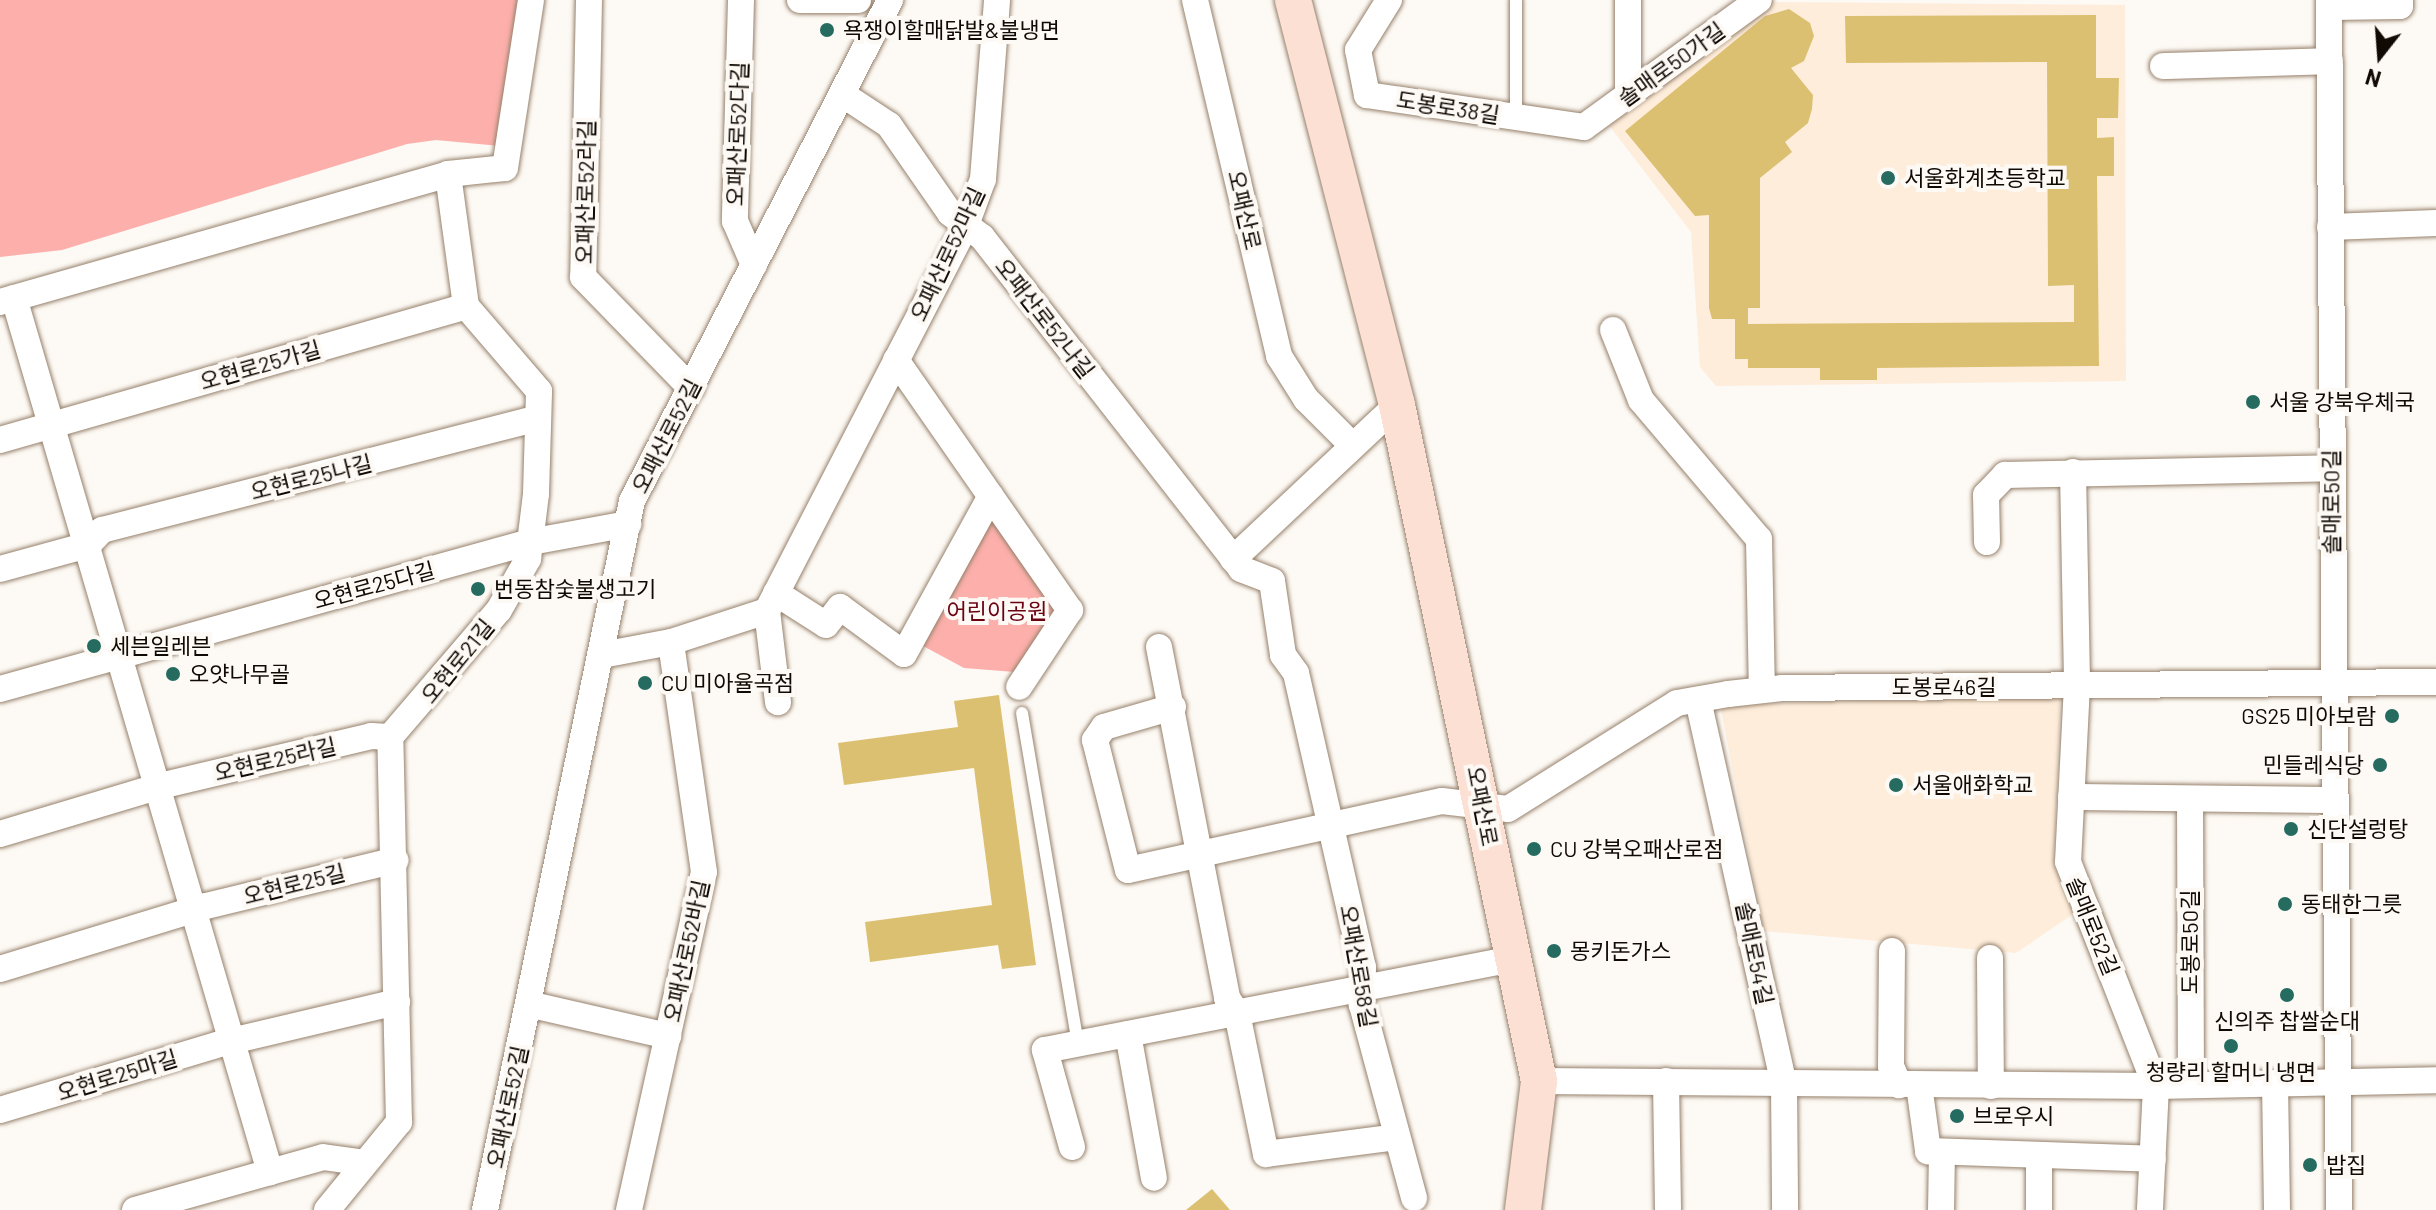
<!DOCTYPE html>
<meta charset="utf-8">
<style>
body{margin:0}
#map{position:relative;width:2436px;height:1210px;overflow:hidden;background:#fdf9f4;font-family:Barlow,"Noto Sans KR",sans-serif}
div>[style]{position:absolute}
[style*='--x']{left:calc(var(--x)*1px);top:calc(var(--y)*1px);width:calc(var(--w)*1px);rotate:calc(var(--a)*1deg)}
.built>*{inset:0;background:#feeddb}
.green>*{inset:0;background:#fcafab}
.building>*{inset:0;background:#dcc071}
.roads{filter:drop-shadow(0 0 2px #96816b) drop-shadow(0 0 2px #96816b)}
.lane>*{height:12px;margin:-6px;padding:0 6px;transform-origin:6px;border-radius:6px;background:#fff}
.street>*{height:26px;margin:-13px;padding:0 13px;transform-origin:13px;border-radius:13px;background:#fff}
.secondary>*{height:36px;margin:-18px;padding:0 18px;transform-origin:18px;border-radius:18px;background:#fbe0d3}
.dots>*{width:22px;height:22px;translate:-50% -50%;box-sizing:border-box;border:4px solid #fdf9f4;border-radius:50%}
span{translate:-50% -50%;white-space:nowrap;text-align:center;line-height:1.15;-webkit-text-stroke:8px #fdf9f4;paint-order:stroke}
.poi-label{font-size:22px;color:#110903}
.left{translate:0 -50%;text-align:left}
.right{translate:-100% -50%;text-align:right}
.street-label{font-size:22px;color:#110903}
.park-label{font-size:22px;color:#6b0213}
.north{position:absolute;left:2340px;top:16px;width:80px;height:80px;-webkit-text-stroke:6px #fdf9f4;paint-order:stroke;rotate:197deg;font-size:22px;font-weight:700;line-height:32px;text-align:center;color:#110903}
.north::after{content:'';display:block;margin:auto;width:28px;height:36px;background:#110903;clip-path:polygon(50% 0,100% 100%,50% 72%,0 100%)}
</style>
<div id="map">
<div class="built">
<div style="clip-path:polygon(1764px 2px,2125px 5px,2126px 381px,1716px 386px,1700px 367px,1691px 232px,1608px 124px)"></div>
<div style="clip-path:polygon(2060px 696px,2054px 866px,2073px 914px,2016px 953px,1764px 931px,1720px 705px)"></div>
</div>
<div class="green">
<div style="clip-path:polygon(0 0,529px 0,500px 146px,436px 140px,407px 144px,62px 250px,0 257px)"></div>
<div style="clip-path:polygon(991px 496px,1069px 607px,1028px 673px,964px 668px,912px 640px)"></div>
</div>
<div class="building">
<div style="clip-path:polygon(1789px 9px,1810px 23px,1814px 36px,1804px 61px,1791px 68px,1813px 95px,1812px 109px,1808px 123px,1785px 142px,1792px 152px,1760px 178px,1760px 308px,1748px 308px,1748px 324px,2074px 322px,2074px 285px,2048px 286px,2047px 62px,1846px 63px,1845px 16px,2096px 15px,2096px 78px,2119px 78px,2118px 118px,2097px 118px,2097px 138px,2114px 137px,2114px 176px,2097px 176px,2099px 366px,1877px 368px,1877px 380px,1820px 380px,1820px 368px,1748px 368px,1748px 359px,1735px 359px,1735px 319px,1712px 319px,1709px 308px,1709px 215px,1695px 216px,1625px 131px,1765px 16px)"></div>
<div style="clip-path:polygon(999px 695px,1036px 965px,1002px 969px,998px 945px,870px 962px,865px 922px,992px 905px,974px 768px,844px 785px,838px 743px,958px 727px,954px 701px)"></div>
<div style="clip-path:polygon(1212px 1189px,1230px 1210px,1186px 1210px)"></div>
</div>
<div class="roads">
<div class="lane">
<div style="--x:1516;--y:117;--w:117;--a:-90"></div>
<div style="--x:1022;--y:713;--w:336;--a:80.4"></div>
</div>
<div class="street">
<div style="--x:589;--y:0;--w:277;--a:91.2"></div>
<div style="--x:583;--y:277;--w:155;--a:45.8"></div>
<div style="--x:741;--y:0;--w:221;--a:91.6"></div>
<div style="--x:735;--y:221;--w:48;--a:66.6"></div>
<div style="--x:800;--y:0;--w:58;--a:0"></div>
<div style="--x:1195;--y:0;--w:366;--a:76.7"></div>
<div style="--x:1279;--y:356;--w:51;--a:57.9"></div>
<div style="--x:1306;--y:399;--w:62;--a:45"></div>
<div style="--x:1389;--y:0;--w:59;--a:121.8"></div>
<div style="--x:1358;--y:50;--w:46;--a:78.7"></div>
<div style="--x:1367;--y:95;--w:219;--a:8.4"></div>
<div style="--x:1584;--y:127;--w:216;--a:-36"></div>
<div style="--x:2329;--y:0;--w:1210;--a:89.53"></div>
<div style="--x:2330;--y:7;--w:70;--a:-0.8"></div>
<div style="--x:2400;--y:6;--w:6;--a:-90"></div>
<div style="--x:2163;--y:66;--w:167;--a:-1.7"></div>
<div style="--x:842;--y:94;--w:56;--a:33.4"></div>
<div style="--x:889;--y:125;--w:107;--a:55.3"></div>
<div style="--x:950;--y:213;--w:40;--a:37"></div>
<div style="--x:982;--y:237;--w:421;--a:52"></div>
<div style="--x:1241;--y:569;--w:33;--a:21"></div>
<div style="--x:1272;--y:581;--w:75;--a:81.5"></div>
<div style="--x:1283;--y:655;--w:22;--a:54"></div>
<div style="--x:1296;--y:673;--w:302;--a:77.2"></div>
<div style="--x:1363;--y:967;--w:38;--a:92"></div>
<div style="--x:1362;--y:1005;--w:200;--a:74.9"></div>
<div style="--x:1628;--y:95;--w:95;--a:-90"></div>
<div style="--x:2330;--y:227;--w:106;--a:-2.2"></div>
<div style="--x:14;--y:298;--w:911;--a:73.67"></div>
<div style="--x:0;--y:302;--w:466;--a:-15.9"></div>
<div style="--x:448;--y:174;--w:57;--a:-6"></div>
<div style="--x:505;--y:168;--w:170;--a:-81.2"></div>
<div style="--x:1613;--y:330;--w:75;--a:68.2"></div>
<div style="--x:1641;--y:400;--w:182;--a:49.7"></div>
<div style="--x:1759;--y:539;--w:151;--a:88.9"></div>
<div style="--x:896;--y:360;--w:305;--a:55.2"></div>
<div style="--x:1070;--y:610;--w:92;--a:123.5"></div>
<div style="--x:0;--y:440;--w:485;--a:-16"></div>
<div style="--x:2073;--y:472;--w:213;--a:88.9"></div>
<div style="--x:2077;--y:685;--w:177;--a:92.9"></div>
<div style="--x:2068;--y:862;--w:241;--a:68.6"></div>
<div style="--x:2156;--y:1086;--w:124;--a:92.8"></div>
<div style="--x:1987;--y:542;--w:47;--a:-91.2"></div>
<div style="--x:1986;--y:495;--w:28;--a:-46"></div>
<div style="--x:2005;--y:475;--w:326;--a:-1.2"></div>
<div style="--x:1233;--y:559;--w:225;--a:-43.2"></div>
<div style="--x:0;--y:569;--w:91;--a:-15.3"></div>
<div style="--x:88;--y:545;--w:21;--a:-47"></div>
<div style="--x:102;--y:530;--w:450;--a:-14.4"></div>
<div style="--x:776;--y:593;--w:59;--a:32.6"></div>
<div style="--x:826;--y:625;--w:23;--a:-52"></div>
<div style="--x:840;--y:607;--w:79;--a:36.3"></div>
<div style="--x:904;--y:654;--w:180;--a:-61.2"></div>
<div style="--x:767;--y:611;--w:434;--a:-62.7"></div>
<div style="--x:966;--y:225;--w:49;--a:-69.7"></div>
<div style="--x:983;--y:179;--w:180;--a:-85.5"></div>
<div style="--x:767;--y:611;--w:92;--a:83.1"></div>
<div style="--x:1159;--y:647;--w:358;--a:79"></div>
<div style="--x:1227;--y:998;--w:18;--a:56"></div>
<div style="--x:1237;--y:1013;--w:144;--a:78.4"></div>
<div style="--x:1266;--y:1154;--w:132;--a:-7.4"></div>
<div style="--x:602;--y:655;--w:70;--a:-10.7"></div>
<div style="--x:671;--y:642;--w:101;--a:-17.9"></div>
<div style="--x:0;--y:689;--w:550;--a:-15.5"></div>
<div style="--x:530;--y:542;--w:100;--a:-10.4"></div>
<div style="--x:1698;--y:700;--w:394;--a:77.4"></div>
<div style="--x:1784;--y:1085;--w:125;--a:89.5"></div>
<div style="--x:1173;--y:707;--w:72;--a:163.8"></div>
<div style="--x:1104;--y:727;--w:16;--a:125"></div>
<div style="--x:1095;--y:740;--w:134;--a:75.8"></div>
<div style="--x:1128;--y:870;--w:321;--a:-12.4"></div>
<div style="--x:1442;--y:801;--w:66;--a:6.9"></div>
<div style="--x:1508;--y:809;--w:199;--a:-32.1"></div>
<div style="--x:1677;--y:703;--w:52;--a:-10"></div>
<div style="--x:1728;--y:694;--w:54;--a:-6.3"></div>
<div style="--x:1782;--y:688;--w:654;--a:-0.53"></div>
<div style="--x:2071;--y:797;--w:263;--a:0.7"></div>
<div style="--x:2190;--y:799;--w:286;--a:89.8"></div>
<div style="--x:0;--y:834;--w:167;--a:-16.7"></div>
<div style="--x:160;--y:786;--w:217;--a:-13.3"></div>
<div style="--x:371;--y:736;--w:19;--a:3"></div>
<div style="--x:1892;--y:951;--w:115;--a:90.5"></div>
<div style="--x:1891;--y:1066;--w:21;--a:67"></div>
<div style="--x:1990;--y:958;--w:128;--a:89.6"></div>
<div style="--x:0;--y:969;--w:215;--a:-17"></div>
<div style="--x:206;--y:906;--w:195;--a:-13.6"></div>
<div style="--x:528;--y:1004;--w:144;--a:12.9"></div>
<div style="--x:1128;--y:1034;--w:146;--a:79.8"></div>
<div style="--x:1539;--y:1081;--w:617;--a:0.46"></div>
<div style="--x:2156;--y:1086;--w:280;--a:-1.2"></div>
<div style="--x:1666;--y:1081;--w:129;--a:89.1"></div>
<div style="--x:2275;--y:1083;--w:127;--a:89.1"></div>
<div style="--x:1919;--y:1085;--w:67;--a:82.2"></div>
<div style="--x:1928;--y:1151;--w:225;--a:2"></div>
<div style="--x:0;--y:1110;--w:233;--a:-16.7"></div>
<div style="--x:223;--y:1043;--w:179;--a:-13.3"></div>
<div style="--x:1072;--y:1147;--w:101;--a:-105.6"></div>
<div style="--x:1045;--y:1050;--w:478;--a:-11"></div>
<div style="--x:2039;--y:1155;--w:55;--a:90"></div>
<div style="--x:135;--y:1210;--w:195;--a:-15.7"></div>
<div style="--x:323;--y:1157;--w:42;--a:8.1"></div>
<div style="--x:327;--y:1210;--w:114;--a:-50.7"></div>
<div style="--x:399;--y:1122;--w:385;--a:-91.3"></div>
<div style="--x:390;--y:737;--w:167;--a:-49.4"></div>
<div style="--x:499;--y:610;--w:59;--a:-60.4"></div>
<div style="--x:528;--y:559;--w:65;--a:-83"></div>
<div style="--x:536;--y:494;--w:103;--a:-88.3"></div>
<div style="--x:539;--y:391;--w:112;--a:-130.7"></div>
<div style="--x:466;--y:306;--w:133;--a:-97.8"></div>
<div style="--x:485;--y:1210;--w:724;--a:-78.29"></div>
<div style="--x:632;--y:501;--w:564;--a:-62.75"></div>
<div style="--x:629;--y:1210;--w:346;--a:-77.5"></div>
<div style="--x:704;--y:872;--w:232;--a:-98.2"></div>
<div style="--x:1941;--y:1210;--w:58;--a:-89"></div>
</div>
<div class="secondary">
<div style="--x:1293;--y:0;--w:418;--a:75.6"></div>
<div style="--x:1397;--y:405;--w:691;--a:78.14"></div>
<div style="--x:1539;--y:1081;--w:130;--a:97.1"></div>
</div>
</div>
<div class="dots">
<div style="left:827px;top:30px;background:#256b60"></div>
<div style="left:1888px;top:178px;background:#256b60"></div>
<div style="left:2253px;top:402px;background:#256b60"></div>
<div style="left:478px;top:589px;background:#256b60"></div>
<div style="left:94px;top:646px;background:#256b60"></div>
<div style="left:173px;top:674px;background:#256b60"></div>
<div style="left:645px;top:683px;background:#256b60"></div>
<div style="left:2392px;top:716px;background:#256b60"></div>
<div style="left:2380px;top:765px;background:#256b60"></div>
<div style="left:1896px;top:785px;background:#256b60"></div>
<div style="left:2291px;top:829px;background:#256b60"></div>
<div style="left:1534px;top:849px;background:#256b60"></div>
<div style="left:2285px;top:904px;background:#256b60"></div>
<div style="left:1554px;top:951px;background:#256b60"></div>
<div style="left:2287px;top:995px;background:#256b60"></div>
<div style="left:2231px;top:1046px;background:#256b60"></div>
<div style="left:1957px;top:1116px;background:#256b60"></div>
<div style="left:2310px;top:1165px;background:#256b60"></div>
</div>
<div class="poi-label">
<span class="left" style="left:843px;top:30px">욕쟁이할매닭발&amp;불냉면</span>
<span class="left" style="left:1904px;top:178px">서울화계초등학교</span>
<span class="left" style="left:2269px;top:402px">서울 강북우체국</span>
<span class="left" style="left:494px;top:589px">번동참숯불생고기</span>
<span class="left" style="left:110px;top:646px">세븐일레븐</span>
<span class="left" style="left:189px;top:674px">오얏나무골</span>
<span class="left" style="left:661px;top:683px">CU 미아율곡점</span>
<span class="right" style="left:2376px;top:716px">GS25 미아보람</span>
<span class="right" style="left:2364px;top:765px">민들레식당</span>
<span class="left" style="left:1912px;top:785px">서울애화학교</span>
<span class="left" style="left:2307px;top:829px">신단설렁탕</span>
<span class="left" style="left:1550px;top:849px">CU 강북오패산로점</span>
<span class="left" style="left:2301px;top:904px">동태한그릇</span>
<span class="left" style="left:1570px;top:951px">몽키돈가스</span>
<span style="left:2287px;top:1021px">신의주 찹쌀순대</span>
<span style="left:2231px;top:1072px">청량리 할머니 냉면</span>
<span class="left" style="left:1973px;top:1116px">브로우시</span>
<span class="left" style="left:2326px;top:1165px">밥집</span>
</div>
<div class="street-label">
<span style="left:1671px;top:64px;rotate:-36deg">솔매로50가길</span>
<span style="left:1448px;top:107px;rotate:9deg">도봉로38길</span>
<span style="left:737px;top:134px;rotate:-88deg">오패산로52다길</span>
<span style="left:585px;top:192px;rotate:-89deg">오패산로52라길</span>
<span style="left:1245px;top:210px;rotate:77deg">오패산로</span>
<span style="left:947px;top:254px;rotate:-65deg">오패산로52마길</span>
<span style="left:1045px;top:318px;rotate:52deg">오패산로52나길</span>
<span style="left:260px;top:365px;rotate:-16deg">오현로25가길</span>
<span style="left:666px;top:436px;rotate:-63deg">오패산로52길</span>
<span style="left:311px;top:477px;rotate:-14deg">오현로25나길</span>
<span style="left:2331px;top:502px;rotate:-90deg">솔매로50길</span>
<span style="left:374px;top:585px;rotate:-15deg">오현로25다길</span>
<span style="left:457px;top:661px;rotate:-51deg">오현로21길</span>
<span style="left:1944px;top:687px">도봉로46길</span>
<span style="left:275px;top:759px;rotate:-13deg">오현로25라길</span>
<span style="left:1483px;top:806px;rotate:79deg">오패산로</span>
<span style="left:294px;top:884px;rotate:-14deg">오현로25길</span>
<span style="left:2093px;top:926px;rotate:68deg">솔매로52길</span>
<span style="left:2190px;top:942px;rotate:-90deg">도봉로50길</span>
<span style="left:686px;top:951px;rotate:-78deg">오패산로52바길</span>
<span style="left:1755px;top:953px;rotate:78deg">솔매로54길</span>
<span style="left:1359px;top:966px;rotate:80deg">오패산로58길</span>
<span style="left:117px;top:1075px;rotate:-17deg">오현로25마길</span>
<span style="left:507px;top:1107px;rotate:-78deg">오패산로52길</span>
</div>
<div class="park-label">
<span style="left:997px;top:611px">어린이공원</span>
</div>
<div class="north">N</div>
</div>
